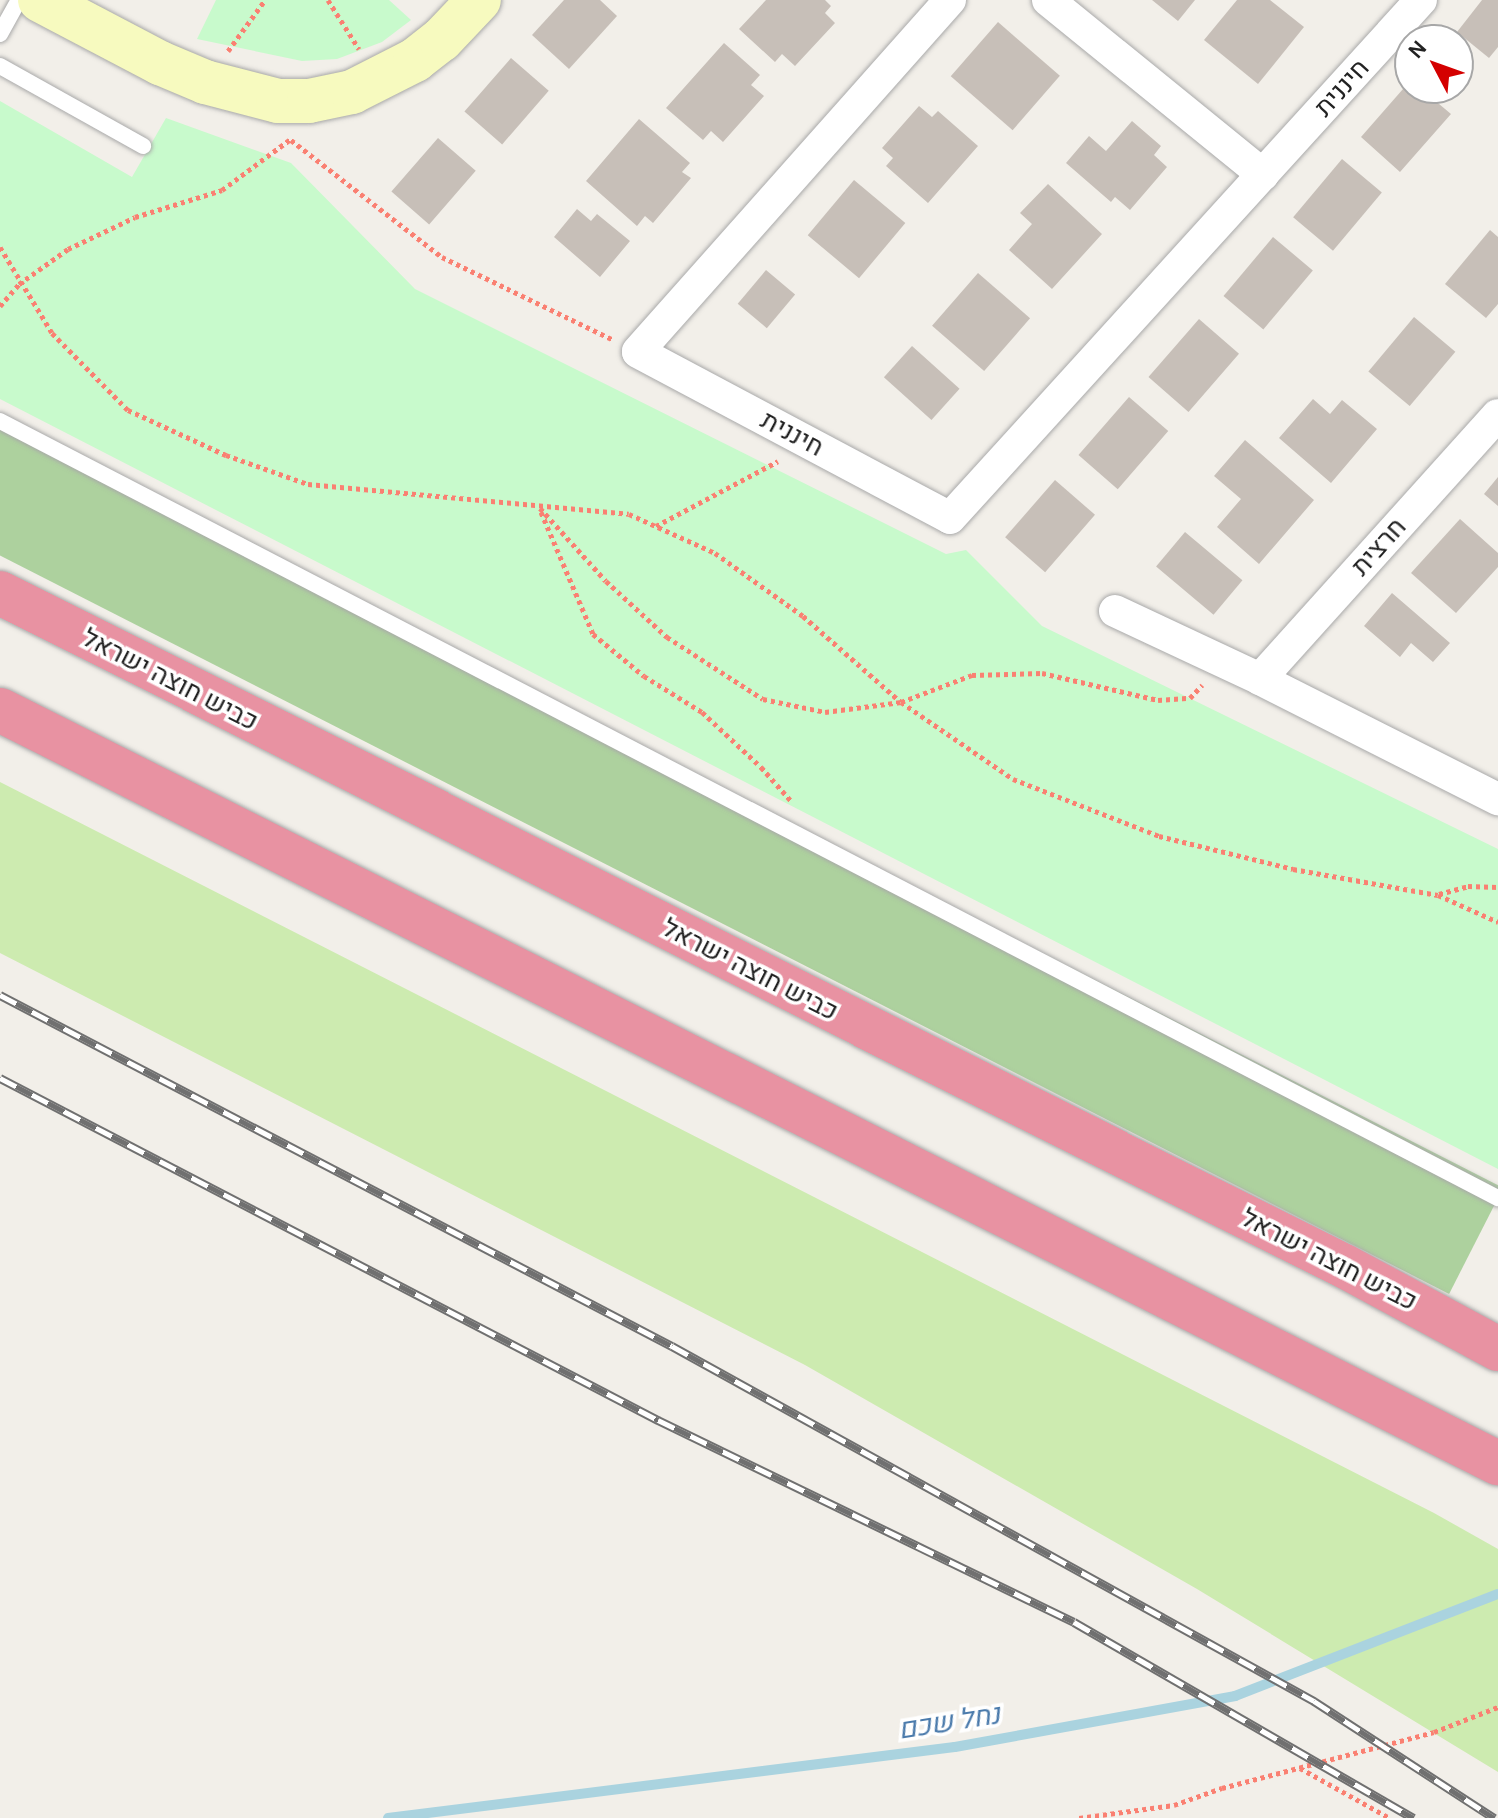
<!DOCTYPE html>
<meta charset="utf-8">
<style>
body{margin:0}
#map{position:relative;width:1498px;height:1818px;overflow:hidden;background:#f2efe9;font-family:Karla,Heebo,sans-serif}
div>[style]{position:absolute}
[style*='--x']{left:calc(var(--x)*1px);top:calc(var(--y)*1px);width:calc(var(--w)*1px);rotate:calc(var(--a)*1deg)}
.grass>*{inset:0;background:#cdebb0}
.forest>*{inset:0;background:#add19e;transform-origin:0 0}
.park>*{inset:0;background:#c8facc}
.stream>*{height:10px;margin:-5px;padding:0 5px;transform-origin:5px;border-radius:5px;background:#aad3df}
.building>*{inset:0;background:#c7bfb8;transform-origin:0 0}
.path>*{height:5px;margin-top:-2.5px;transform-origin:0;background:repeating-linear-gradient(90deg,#fa8072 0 4px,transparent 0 8px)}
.roads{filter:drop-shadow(0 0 2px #a9a9a9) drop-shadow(0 0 2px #a9a9a9)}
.lane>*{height:16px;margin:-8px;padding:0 8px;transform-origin:8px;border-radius:8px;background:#fff}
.street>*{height:32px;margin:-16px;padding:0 16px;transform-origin:16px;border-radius:16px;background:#fff}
.secondary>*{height:44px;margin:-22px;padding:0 22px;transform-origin:22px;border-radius:22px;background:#f7fabf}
.highway>*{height:44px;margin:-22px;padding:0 22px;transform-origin:22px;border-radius:22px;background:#e892a2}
.rail>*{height:9px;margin-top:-4.5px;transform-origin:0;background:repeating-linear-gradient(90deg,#fff 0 18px,#707070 0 36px);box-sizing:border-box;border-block:2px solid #707070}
span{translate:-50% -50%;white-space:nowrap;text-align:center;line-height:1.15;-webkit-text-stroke:7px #fff;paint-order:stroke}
.street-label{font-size:26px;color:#222}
.water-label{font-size:28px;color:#4a7aab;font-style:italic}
.north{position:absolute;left:1394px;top:24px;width:80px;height:80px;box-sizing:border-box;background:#fff;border:2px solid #a7a7a7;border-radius:50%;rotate:311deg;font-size:22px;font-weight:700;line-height:32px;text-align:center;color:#222}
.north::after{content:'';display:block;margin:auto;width:28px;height:36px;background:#d40000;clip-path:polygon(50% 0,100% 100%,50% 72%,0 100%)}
</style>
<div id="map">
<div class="grass">
<div style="clip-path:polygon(0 782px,1434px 1513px,1498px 1549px,1498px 1772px,1197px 1589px,805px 1365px,0 953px)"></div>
</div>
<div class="forest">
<div style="left:0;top:422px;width:1687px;height:119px;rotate:27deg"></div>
</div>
<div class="park">
<div style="clip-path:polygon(216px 0,389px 0,411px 20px,382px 42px,337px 59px,302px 61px,197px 39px)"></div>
<div style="clip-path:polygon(0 101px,132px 177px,166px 118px,291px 163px,415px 289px,946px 554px,966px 550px,1042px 626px,1498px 849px,1498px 1169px,0 399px)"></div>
</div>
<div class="stream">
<div style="--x:388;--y:1818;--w:571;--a:-7.14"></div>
<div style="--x:955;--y:1747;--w:285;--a:-10.3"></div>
<div style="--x:1235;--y:1696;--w:282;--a:-21.2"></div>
</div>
<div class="building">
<div style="clip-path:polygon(564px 0,600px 0,617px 16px,569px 69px,532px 35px)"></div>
<div style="clip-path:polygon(766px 0,825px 0,831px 6px,825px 13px,835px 23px,795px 66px,782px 54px,775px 62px,739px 29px)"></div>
<div style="clip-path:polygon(1152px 0,1195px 0,1178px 21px)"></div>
<div style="clip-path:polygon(1237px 0,1270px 0,1304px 27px,1258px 84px,1204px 40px)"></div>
<div style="clip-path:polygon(1482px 0,1498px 0,1498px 47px,1489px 58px,1457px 32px)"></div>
<div style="left:998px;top:22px;width:82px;height:72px;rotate:41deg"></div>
<div style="clip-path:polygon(724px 43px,760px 75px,751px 85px,764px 96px,723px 142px,711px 131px,703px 140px,666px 108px)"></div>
<div style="left:511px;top:58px;width:50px;height:71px;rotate:41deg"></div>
<div style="clip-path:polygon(1410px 81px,1410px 88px,1420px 88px,1451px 114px,1400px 172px,1361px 137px)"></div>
<div style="clip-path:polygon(919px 106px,932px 117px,938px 111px,978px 146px,928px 203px,886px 166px,893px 158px,882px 148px)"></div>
<div style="clip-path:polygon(639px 119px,690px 163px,682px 172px,691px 178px,653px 223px,645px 216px,637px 226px,586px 181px)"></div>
<div style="clip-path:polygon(1132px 121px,1161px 146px,1154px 155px,1167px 167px,1130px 210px,1115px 197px,1111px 202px,1066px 163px,1089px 136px,1106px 151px)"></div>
<div style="left:438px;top:138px;width:50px;height:71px;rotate:41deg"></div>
<div style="left:1342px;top:159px;width:52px;height:76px;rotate:40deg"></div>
<div style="left:854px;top:180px;width:67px;height:72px;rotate:40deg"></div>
<div style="clip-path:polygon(1048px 184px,1102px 234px,1052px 289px,1009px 250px,1032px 224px,1020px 213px)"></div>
<div style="clip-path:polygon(577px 209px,591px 221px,597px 214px,630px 241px,600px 277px,554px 237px)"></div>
<div style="clip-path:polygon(1490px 230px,1498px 237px,1498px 304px,1486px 318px,1445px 284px)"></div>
<div style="left:1273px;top:237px;width:52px;height:77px;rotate:40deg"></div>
<div style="left:766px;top:270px;width:38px;height:44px;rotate:40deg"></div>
<div style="left:978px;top:273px;width:69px;height:70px;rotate:41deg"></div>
<div style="left:1414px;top:317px;width:54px;height:71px;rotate:40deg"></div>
<div style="left:1199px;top:319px;width:53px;height:77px;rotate:41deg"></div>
<div style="left:912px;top:346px;width:64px;height:42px;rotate:42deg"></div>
<div style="left:1129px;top:397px;width:52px;height:77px;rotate:41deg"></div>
<div style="clip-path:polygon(1313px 399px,1330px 414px,1342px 400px,1377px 429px,1331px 483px,1279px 438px)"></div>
<div style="clip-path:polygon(1245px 440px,1314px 500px,1259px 564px,1217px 527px,1241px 499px,1214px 476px)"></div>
<div style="clip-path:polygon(1498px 477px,1498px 506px,1484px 494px)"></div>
<div style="left:1055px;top:480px;width:53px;height:76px;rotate:41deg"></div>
<div style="clip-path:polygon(1460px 519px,1498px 553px,1498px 567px,1456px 613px,1411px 573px)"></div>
<div style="left:1185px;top:532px;width:75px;height:45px;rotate:40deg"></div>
<div style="clip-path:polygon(1392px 593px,1450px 643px,1433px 662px,1411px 643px,1400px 657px,1364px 626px)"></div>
</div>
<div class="path">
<div style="--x:328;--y:0;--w:58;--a:57.7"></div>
<div style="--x:228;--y:51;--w:63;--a:-54"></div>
<div style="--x:291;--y:140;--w:191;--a:37.8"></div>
<div style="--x:442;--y:257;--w:189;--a:25.8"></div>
<div style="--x:0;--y:247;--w:100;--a:58.8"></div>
<div style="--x:52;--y:333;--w:108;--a:45.4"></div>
<div style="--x:128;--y:410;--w:108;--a:24.7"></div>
<div style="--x:226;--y:455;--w:87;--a:19.5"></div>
<div style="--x:308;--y:484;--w:322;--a:5.3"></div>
<div style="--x:629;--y:514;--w:94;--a:24.4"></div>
<div style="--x:715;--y:553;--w:108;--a:35.6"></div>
<div style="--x:803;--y:616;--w:130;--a:41.3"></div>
<div style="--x:901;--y:702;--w:136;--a:34.5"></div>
<div style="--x:1013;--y:779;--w:157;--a:21.3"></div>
<div style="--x:1159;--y:836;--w:138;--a:13.8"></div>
<div style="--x:1293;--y:869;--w:147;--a:10.2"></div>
<div style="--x:1438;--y:895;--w:66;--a:24.2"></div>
<div style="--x:0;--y:306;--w:29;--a:-49"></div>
<div style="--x:19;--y:284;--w:60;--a:-35.5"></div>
<div style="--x:68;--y:249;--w:74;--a:-25.5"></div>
<div style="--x:135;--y:217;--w:91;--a:-17.2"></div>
<div style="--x:222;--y:190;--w:87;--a:-36.6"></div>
<div style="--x:540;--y:508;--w:98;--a:47.9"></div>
<div style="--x:606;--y:581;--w:83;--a:42.6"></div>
<div style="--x:667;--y:637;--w:114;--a:32.9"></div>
<div style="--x:763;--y:699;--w:63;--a:11.8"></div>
<div style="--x:825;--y:712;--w:77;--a:-7.5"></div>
<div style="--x:901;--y:702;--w:76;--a:-20.8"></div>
<div style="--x:972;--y:675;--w:70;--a:-1.6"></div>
<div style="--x:1042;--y:673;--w:119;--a:13.1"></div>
<div style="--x:1158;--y:700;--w:32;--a:-4"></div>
<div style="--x:1190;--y:698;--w:18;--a:-47"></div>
<div style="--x:541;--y:512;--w:133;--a:66.9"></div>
<div style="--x:593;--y:634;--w:66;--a:39.5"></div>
<div style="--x:644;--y:676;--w:68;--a:31.8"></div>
<div style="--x:702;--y:712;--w:81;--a:43"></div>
<div style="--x:761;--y:767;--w:47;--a:48.5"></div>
<div style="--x:656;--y:526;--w:138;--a:-28"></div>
<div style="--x:1439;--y:894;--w:30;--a:-15"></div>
<div style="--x:1468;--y:886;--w:30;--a:2"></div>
<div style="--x:1300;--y:1768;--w:103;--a:29.1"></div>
<div style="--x:1079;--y:1818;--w:96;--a:-7.8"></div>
<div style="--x:1174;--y:1805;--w:51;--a:-19.5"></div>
<div style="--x:1222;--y:1788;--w:219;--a:-14.8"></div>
<div style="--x:1434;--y:1732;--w:69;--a:-21.3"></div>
</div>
<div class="roads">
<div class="lane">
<div style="--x:0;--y:34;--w:39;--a:-61"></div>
<div style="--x:0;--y:66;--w:164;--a:29.2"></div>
<div style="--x:0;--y:421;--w:1688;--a:27.42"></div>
</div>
<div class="street">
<div style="--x:950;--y:0;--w:470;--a:131.6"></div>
<div style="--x:638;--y:352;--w:353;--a:28"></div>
<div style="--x:950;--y:518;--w:700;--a:-47.72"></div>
<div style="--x:1048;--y:0;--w:277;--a:39.1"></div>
<div style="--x:1115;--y:611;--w:160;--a:25.1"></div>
<div style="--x:1260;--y:679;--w:267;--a:26.8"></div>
<div style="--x:1260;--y:679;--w:355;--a:-48"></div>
</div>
<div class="secondary">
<div style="--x:40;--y:0;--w:136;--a:27.7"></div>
<div style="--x:160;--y:63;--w:49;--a:22.9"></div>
<div style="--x:205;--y:82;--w:75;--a:14.6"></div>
<div style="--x:278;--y:101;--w:31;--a:0"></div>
<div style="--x:309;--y:101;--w:44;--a:-11.8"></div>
<div style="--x:352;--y:92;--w:71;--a:-26.9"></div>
<div style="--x:415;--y:60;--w:33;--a:-38"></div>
<div style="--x:441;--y:40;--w:55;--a:-46.5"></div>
</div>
<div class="highway">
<div style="--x:0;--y:593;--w:1505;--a:26.6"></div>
<div style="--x:1346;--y:1267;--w:173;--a:28.3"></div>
<div style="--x:0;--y:710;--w:1677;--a:26.69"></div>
</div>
</div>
<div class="rail">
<div style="--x:0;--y:995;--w:758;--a:27.58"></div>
<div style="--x:672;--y:1346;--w:734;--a:28.94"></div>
<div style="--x:1314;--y:1701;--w:215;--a:33"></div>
<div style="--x:0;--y:1078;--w:742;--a:27.46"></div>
<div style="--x:658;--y:1420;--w:462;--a:25.9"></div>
<div style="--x:1074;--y:1622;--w:392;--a:30"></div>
</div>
<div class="street-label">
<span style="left:1342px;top:88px;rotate:-48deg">חיננית</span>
<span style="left:792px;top:434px;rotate:28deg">חיננית</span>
<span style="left:1379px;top:547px;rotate:-48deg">חרצית</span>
<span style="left:170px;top:680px;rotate:27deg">כביש חוצה ישראל</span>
<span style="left:750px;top:970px;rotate:27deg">כביש חוצה ישראל</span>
<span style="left:1329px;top:1260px;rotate:27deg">כביש חוצה ישראל</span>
</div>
<div class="water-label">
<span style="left:949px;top:1722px;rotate:-9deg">נחל שכם</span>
</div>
<div class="north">N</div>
</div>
